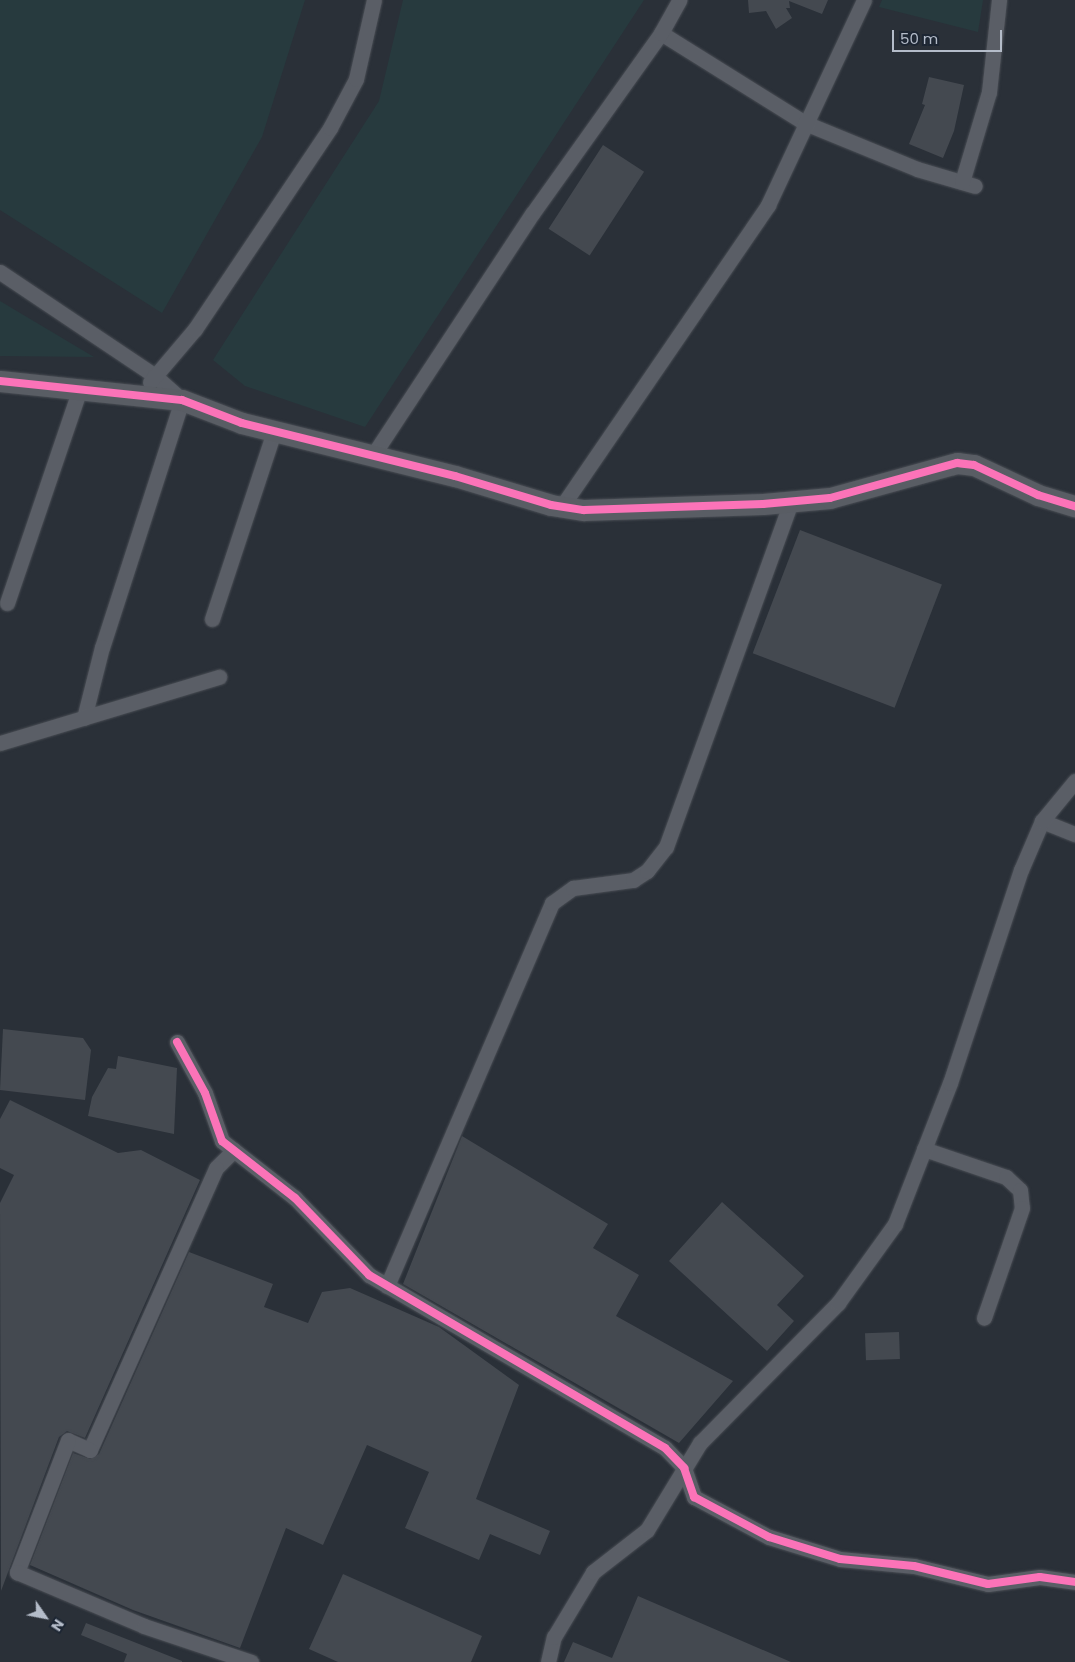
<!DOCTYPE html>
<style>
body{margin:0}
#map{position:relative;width:1075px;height:1662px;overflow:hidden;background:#2a3038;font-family:Poppins,sans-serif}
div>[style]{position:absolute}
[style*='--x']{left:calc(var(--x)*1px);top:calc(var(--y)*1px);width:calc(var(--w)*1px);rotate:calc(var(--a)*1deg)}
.green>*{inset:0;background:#273a3e}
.building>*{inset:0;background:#444950;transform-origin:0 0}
.roads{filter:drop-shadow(0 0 1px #484c53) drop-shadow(0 0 1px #484c53)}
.street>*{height:15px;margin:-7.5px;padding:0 7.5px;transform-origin:7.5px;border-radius:7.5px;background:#5a5e66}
.secondary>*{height:21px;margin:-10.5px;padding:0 10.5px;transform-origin:10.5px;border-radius:10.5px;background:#595d64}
.cycleway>*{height:8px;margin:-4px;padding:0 4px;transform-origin:4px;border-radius:4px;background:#fb73b8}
span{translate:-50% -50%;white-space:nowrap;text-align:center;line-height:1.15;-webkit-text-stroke:4px #1d2633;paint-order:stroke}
.north{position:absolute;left:20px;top:1592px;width:50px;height:50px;-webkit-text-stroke:4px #1d2633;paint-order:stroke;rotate:123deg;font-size:14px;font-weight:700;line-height:20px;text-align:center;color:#b4bcc9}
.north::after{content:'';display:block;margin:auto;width:18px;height:22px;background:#b4bcc9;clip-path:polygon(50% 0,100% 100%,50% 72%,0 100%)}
.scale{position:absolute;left:892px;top:30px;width:110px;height:22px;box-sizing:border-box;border:2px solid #b4bcc9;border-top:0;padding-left:6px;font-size:15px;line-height:18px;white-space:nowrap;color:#b4bcc9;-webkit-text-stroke:4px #1d2633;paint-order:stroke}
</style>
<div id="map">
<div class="green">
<div style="clip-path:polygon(0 0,305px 0,262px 137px,162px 313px,0 210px)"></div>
<div style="clip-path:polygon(403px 0,644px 0,365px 427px,245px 386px,213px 360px,379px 101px)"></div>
<div style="clip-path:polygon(882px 0,983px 0,978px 32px,879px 7px)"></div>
<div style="clip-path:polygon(0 301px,94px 357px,0 356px)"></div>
</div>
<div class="building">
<div style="clip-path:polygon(748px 0,828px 0,822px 14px,789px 1px,790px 8px,786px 8px,792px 18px,776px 29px,766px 11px,749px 13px)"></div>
<div style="clip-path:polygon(929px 77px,964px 85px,954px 131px,943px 158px,909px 144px,925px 105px,922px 104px)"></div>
<div style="left:603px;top:145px;width:49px;height:100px;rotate:33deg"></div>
<div style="left:800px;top:530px;width:152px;height:132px;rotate:21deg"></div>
<div style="clip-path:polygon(3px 1029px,83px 1038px,91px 1050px,85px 1100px,0 1090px)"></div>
<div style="clip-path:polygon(118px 1056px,177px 1068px,174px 1134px,88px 1116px,92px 1097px,108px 1068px,116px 1069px)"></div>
<div style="clip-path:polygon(10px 1100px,118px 1153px,141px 1150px,200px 1180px,85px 1438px,67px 1431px,59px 1437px,1px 1591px,0 1203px,14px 1175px,0 1168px,0 1119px)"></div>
<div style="clip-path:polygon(462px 1136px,608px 1224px,593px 1248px,639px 1275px,616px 1316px,733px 1381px,679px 1443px,403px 1284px)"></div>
<div style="clip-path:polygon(722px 1202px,804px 1276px,777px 1305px,794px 1321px,767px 1351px,669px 1261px)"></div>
<div style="clip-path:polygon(189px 1252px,273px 1284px,264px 1307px,308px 1323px,322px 1292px,350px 1288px,439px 1327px,519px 1385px,476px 1499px,550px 1531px,540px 1555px,490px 1534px,479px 1560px,405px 1528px,429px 1472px,367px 1445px,323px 1545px,286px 1528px,240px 1648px,133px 1610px,30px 1565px,73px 1453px,90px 1459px,99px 1454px)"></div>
<div style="left:899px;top:1332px;width:27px;height:34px;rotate:88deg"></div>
<div style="clip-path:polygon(343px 1574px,482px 1636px,471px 1662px,338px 1662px,309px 1649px)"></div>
<div style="clip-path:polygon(638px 1596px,719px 1631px,791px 1662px,564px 1662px,573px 1642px,612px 1658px)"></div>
<div style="clip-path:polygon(86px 1623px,182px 1661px,182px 1662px,124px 1662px,127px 1654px,81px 1635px)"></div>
</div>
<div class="roads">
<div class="street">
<div style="--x:661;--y:33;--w:170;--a:32"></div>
<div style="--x:805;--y:123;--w:121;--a:22.3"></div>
<div style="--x:917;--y:169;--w:60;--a:16.3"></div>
<div style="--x:962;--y:182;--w:94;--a:-73.3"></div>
<div style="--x:989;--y:92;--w:93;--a:-83.8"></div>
<div style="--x:0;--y:272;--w:185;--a:33.8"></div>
<div style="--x:154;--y:375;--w:38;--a:42"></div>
<div style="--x:182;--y:400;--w:260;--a:107.9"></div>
<div style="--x:102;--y:647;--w:73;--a:104.2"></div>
<div style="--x:150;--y:382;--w:70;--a:-49.7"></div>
<div style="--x:195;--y:329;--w:242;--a:-56.1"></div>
<div style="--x:330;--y:128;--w:55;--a:-62"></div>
<div style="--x:356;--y:79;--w:81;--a:-77.2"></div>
<div style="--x:373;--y:455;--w:289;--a:-56.6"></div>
<div style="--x:532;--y:214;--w:222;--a:-54.5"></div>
<div style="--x:661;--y:33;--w:38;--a:-61"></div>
<div style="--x:562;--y:506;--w:365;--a:-55.6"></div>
<div style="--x:768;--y:205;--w:226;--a:-64.9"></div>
<div style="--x:7;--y:603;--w:227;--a:-71.2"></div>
<div style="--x:212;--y:619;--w:197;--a:-71.7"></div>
<div style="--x:0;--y:743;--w:229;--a:-16.8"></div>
<div style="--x:1042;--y:821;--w:35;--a:22"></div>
<div style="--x:177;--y:1042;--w:58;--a:61.2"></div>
<div style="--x:205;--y:1093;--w:51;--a:70.5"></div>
<div style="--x:222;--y:1141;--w:93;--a:38"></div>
<div style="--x:295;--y:1198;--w:107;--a:46.1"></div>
<div style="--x:369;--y:1275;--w:343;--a:30.3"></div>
<div style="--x:665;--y:1448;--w:28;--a:46"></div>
<div style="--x:684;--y:1468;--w:31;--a:71"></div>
<div style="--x:694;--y:1497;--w:85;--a:28.1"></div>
<div style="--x:769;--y:1537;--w:74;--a:17.2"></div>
<div style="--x:840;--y:1559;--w:74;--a:5.4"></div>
<div style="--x:914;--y:1566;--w:76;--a:13.7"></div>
<div style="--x:988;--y:1584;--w:52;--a:-7.7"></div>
<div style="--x:1040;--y:1577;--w:35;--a:8"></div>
<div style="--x:924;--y:1149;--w:87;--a:18.9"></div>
<div style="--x:1006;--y:1177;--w:19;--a:43"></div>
<div style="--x:1020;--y:1190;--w:18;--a:84"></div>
<div style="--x:1022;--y:1208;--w:116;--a:109.1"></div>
<div style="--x:234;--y:1150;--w:25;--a:135"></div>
<div style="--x:216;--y:1168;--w:309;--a:114.1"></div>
<div style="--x:90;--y:1450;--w:24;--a:-156"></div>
<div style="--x:68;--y:1440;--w:142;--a:111.1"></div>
<div style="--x:17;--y:1572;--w:138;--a:23"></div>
<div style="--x:144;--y:1626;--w:113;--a:18.6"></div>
<div style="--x:387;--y:1286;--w:417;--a:-66.7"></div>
<div style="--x:552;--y:903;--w:26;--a:-36"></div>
<div style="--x:573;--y:888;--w:61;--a:-7.6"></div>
<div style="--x:633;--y:880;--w:17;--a:-33"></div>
<div style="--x:647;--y:871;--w:31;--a:-52"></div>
<div style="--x:666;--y:847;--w:367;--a:-70.1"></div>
<div style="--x:548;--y:1662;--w:26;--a:-77"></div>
<div style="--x:554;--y:1637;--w:76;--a:-59"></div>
<div style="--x:593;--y:1572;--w:68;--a:-37.9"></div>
<div style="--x:647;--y:1530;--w:102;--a:-58.7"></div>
<div style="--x:700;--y:1443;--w:197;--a:-45.4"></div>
<div style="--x:838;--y:1303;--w:97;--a:-54.2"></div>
<div style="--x:895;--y:1224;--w:151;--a:-68.7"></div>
<div style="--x:950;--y:1083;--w:225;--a:-71.6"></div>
<div style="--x:1021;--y:870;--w:53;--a:-66.8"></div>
<div style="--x:1042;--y:821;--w:52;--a:-50.5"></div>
</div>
<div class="secondary">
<div style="--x:0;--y:381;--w:183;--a:6"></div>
<div style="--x:182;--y:400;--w:64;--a:21"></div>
<div style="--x:242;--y:423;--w:219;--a:14"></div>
<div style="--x:455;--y:476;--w:100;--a:16.8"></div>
<div style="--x:551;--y:505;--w:33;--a:9"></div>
<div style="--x:584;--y:510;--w:179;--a:-1.9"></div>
<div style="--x:763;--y:504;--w:67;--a:-5.1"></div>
<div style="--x:830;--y:498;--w:132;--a:-15.4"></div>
<div style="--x:957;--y:463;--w:17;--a:7"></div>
<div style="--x:974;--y:465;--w:71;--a:25.1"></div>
<div style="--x:1038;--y:495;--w:39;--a:17"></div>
</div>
</div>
<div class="cycleway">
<div style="--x:0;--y:381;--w:183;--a:6"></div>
<div style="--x:182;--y:400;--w:64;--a:21"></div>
<div style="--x:242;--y:423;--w:219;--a:14"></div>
<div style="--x:455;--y:476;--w:100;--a:16.8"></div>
<div style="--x:551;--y:505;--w:33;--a:9"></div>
<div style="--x:584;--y:510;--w:179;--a:-1.9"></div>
<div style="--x:763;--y:504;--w:67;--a:-5.1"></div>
<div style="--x:830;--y:498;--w:132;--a:-15.4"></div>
<div style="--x:957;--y:463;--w:17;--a:7"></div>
<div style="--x:974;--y:465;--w:71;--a:25.1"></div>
<div style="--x:1038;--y:495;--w:39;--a:17"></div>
<div style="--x:177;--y:1042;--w:58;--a:61.2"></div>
<div style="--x:205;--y:1093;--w:51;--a:70.5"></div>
<div style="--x:222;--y:1141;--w:93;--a:38"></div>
<div style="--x:295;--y:1198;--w:107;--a:46.1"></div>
<div style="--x:369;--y:1275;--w:343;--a:30.3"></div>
<div style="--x:665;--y:1448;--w:28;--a:46"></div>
<div style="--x:684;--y:1468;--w:31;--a:71"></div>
<div style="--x:694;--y:1497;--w:85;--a:28.1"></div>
<div style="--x:769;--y:1537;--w:74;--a:17.2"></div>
<div style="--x:840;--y:1559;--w:74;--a:5.4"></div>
<div style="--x:914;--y:1566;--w:76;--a:13.7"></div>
<div style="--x:988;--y:1584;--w:52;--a:-7.7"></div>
<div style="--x:1040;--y:1577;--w:35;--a:8"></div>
</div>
<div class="north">N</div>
<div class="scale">50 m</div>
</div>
